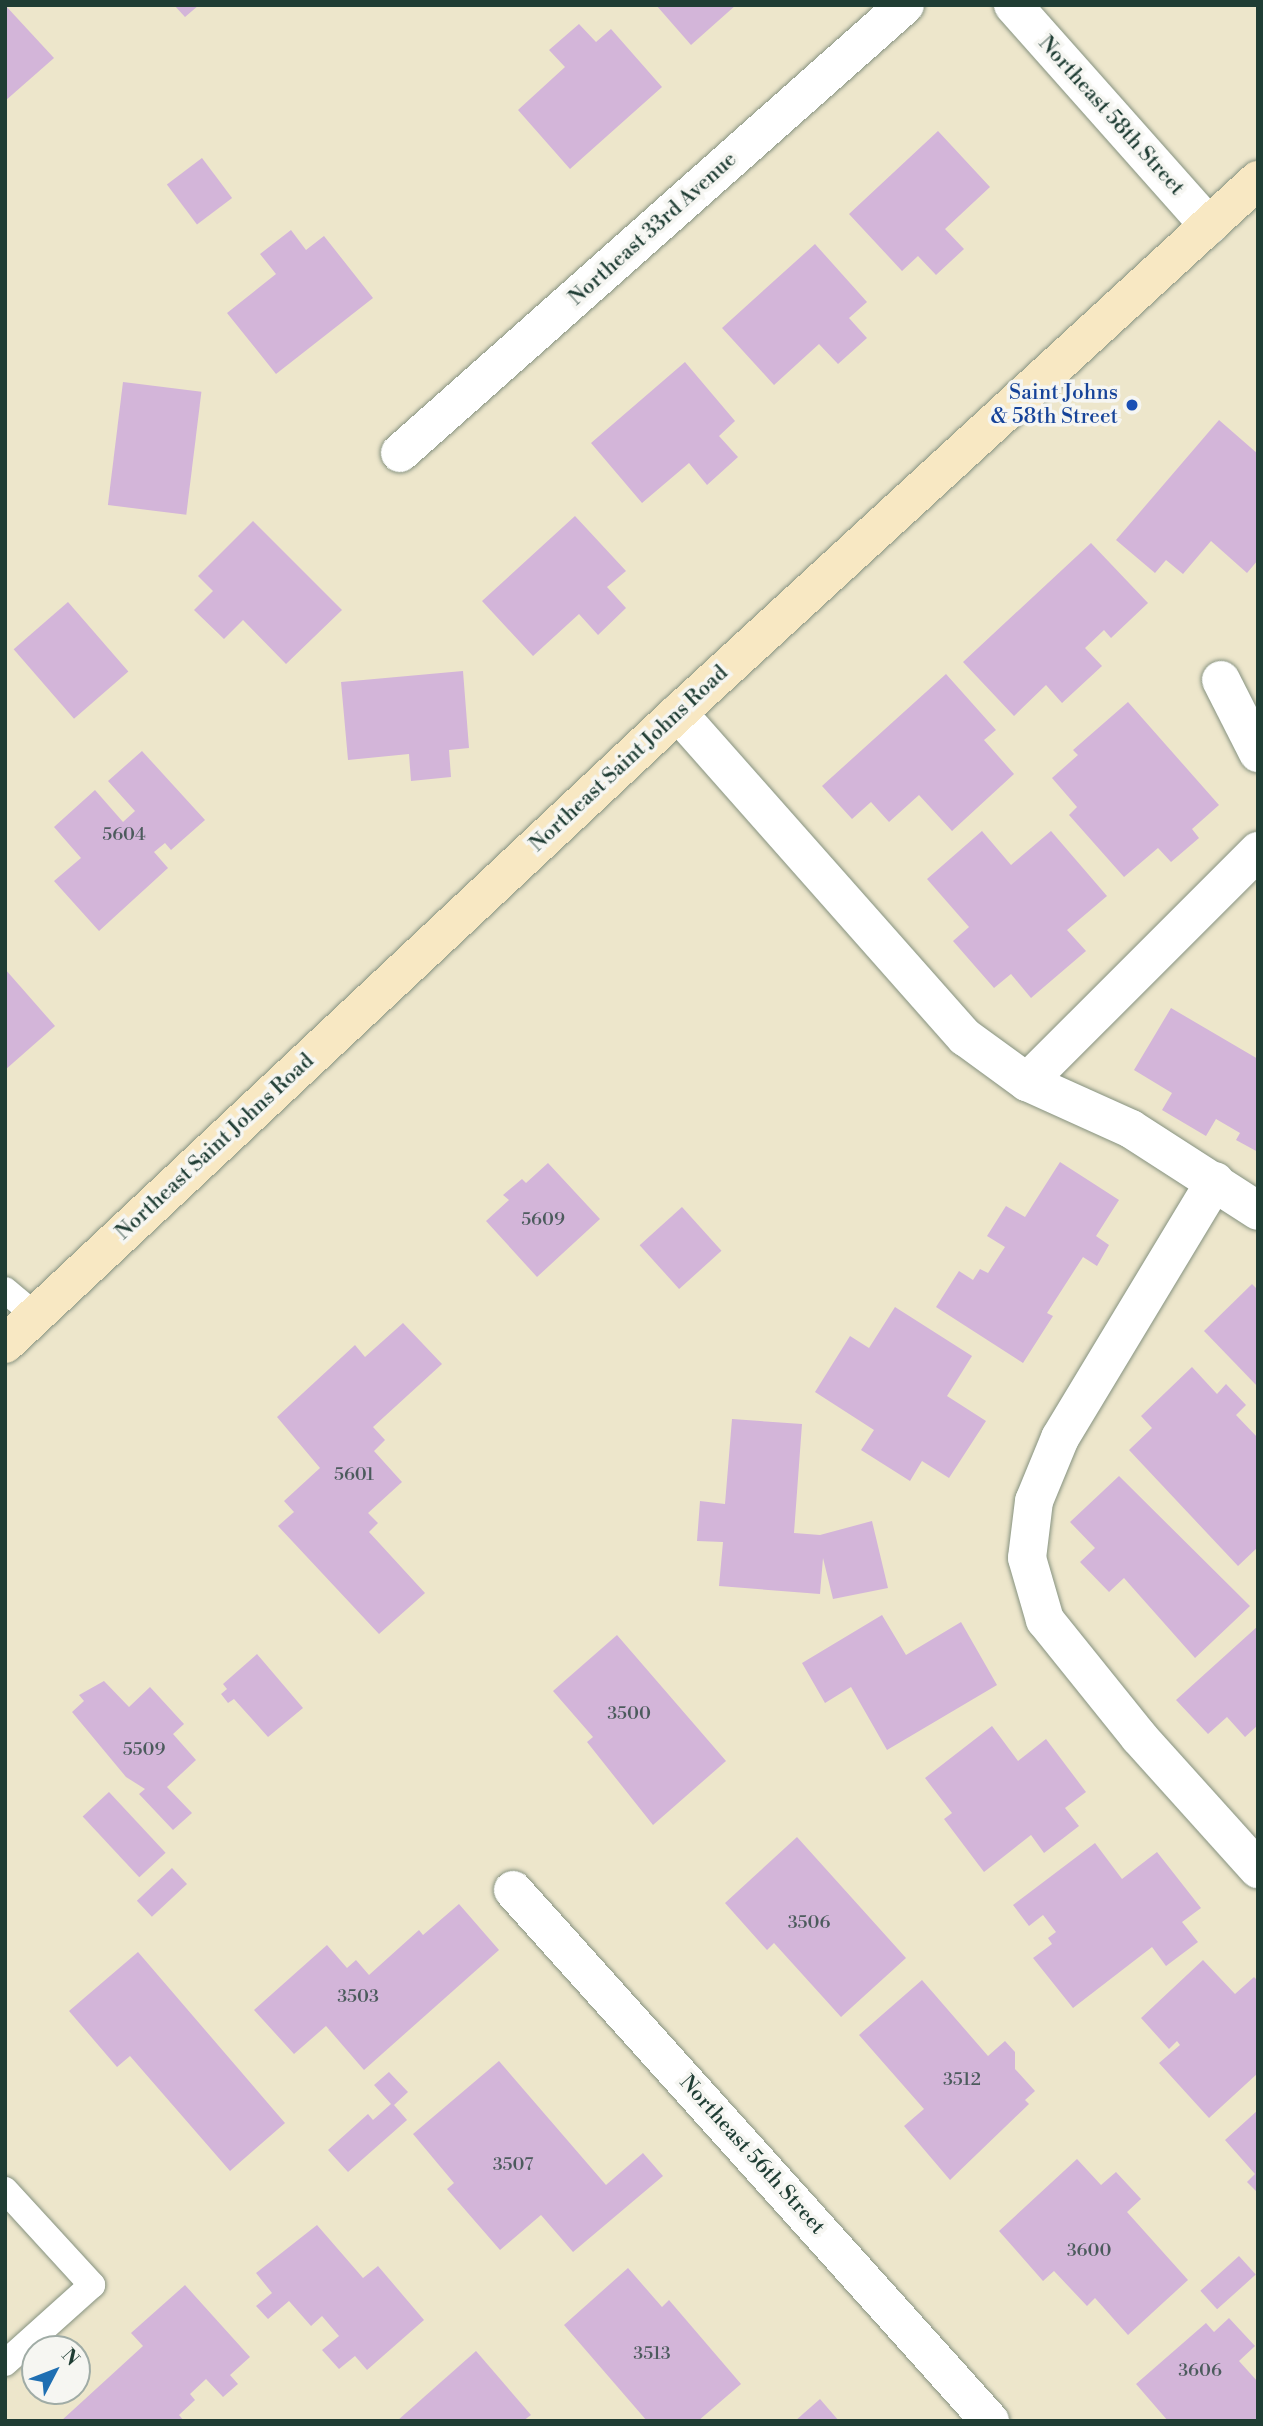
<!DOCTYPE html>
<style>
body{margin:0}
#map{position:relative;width:1263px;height:2426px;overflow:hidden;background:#ede6cb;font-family:"Libre Bodoni",serif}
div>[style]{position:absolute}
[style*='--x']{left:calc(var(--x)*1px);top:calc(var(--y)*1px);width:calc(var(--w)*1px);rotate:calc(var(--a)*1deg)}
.building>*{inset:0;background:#d3b5d9;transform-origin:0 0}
.roads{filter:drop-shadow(0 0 2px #869280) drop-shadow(0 0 2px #869280)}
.service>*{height:26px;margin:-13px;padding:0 13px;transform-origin:13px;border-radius:13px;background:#fff}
.minor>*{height:38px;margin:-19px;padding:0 19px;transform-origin:19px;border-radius:19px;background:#fff}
.secondary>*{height:38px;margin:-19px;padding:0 19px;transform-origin:19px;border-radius:19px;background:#f8e8c3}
.dots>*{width:19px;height:19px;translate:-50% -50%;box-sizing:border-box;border:4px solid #f6f6f2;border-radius:50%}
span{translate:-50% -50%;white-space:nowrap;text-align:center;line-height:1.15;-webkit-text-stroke:7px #f6f6f2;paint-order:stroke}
.number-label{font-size:18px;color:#4c5b5d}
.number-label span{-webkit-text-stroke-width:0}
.street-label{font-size:21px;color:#1f3d34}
.transit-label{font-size:21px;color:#164399}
.right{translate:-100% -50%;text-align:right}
.frame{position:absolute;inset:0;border:7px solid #1f3d34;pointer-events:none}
.north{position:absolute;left:21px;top:2335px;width:70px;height:70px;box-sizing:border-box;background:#f6f6f2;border:2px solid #a0aca6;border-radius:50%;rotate:48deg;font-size:19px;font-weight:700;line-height:28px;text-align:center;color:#1f3d34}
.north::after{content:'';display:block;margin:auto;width:24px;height:32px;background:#1f6fb2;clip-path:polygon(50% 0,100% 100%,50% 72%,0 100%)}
</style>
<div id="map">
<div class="building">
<div style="clip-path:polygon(5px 5px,54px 58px,5px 101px)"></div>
<div style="clip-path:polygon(174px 5px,199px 5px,185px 17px)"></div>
<div style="clip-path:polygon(656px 5px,736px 5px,691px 45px)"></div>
<div style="clip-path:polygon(579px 24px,596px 42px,611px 29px,662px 87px,570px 169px,518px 110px,565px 67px,549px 50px)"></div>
<div style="clip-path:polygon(938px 131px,990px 187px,945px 229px,964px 249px,936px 275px,918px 256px,902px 271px,849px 214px)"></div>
<div style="left:202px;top:158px;width:50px;height:44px;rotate:53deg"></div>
<div style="clip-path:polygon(291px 230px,306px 250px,324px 236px,373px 298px,276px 374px,227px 313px,276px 274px,260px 254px)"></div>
<div style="clip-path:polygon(815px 244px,867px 302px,849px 318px,867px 338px,838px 364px,819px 344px,774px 385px,722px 328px)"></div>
<div style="clip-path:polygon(685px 362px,735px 421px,719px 436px,738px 457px,707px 485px,689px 463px,642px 503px,591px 443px)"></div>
<div style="left:123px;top:382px;width:79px;height:124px;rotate:7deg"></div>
<div style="clip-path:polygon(1219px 420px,1258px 454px,1258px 560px,1247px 573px,1211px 541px,1183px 574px,1166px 560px,1155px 573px,1116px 540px)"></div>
<div style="clip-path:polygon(575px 516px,626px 571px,607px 587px,626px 608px,598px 635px,579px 614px,533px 656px,482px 601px)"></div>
<div style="clip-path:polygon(253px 521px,342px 610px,286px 664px,243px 620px,224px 639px,194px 610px,213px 591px,198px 576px)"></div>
<div style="clip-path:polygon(1091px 543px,1148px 603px,1111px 638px,1104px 630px,1085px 648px,1102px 666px,1062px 703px,1046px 685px,1014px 716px,963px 662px)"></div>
<div style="left:68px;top:602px;width:92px;height:72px;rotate:49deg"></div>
<div style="clip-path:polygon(463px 671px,469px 748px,449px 750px,451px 777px,411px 781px,409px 754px,348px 760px,341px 682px)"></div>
<div style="clip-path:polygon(946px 674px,996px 730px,984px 740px,1014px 774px,952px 831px,919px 795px,889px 822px,871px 802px,852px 819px,822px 786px)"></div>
<div style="clip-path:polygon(1128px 702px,1219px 805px,1192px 829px,1199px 838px,1171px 862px,1158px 848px,1124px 877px,1069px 815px,1077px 807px,1052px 778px,1078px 755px,1073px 750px)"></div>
<div style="clip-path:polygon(142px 751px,205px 820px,171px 850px,165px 843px,154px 852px,168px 868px,99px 931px,54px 881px,81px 858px,54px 827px,95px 790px,123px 822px,135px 811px,108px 781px)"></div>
<div style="clip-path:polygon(982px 831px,1011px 865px,1051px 831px,1107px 896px,1067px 930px,1086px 951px,1031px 998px,1011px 974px,994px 988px,953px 941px,969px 927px,927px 879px)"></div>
<div style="clip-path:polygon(5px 969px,55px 1026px,5px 1070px)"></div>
<div style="clip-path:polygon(1171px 1008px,1258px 1059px,1258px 1152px,1236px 1140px,1240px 1133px,1216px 1119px,1206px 1136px,1162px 1110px,1172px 1093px,1134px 1070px)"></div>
<div style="clip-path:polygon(1060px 1162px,1119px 1200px,1096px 1236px,1109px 1245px,1097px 1266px,1083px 1257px,1047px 1313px,1053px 1316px,1023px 1363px,936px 1307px,959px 1271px,973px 1280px,980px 1269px,988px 1273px,1005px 1247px,987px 1236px,1006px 1206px,1025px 1217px)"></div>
<div style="clip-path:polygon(548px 1163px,600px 1219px,537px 1277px,486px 1221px,509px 1200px,503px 1195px,522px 1179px,526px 1183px)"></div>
<div style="left:682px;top:1207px;width:59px;height:57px;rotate:48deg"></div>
<div style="clip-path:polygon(1252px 1284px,1258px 1290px,1258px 1387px,1204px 1331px)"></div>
<div style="clip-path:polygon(895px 1307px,972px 1356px,947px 1396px,986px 1421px,949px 1478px,922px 1461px,910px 1481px,861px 1450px,874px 1430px,815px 1392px,850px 1336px,869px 1348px)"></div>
<div style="clip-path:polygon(403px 1323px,442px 1364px,373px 1427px,385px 1440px,374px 1451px,402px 1482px,368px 1513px,378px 1523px,369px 1532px,425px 1593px,379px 1634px,278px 1526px,294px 1512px,284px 1501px,320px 1468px,277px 1417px,355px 1345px,365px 1357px)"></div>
<div style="clip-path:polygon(1192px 1367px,1217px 1394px,1226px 1384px,1246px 1405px,1236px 1415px,1258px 1438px,1258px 1547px,1238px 1566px,1129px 1450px,1152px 1428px,1141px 1416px)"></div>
<div style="clip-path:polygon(732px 1419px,802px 1424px,794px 1533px,820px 1535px,872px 1521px,888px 1588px,833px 1599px,823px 1558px,820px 1594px,719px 1586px,723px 1542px,697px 1541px,700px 1501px,725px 1504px)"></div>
<div style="clip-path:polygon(1119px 1476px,1250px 1606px,1195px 1658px,1124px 1578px,1109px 1592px,1080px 1562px,1095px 1548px,1070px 1522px)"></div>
<div style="clip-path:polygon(882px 1615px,906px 1655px,961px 1622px,997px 1685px,887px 1750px,851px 1687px,825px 1703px,802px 1663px)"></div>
<div style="clip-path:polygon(1258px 1626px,1258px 1725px,1245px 1737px,1227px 1717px,1208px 1734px,1176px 1700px)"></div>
<div style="clip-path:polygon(617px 1635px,726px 1761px,653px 1825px,587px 1742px,593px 1737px,553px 1691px)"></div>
<div style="clip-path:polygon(257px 1654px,303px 1708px,268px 1737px,234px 1699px,228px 1703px,221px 1694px,227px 1689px,223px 1684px)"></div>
<div style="clip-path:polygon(104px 1681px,129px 1707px,150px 1687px,184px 1724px,173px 1734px,196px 1760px,167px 1787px,192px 1813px,173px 1830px,139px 1794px,145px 1789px,126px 1777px,72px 1712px,84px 1701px,79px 1695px)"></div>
<div style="clip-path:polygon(992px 1726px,1018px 1761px,1046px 1739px,1086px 1792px,1065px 1808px,1079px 1826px,1044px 1853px,1031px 1835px,984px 1872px,944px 1819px,952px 1813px,925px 1778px)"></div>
<div style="left:109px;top:1792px;width:83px;height:36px;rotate:47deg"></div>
<div style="clip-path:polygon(797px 1837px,906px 1958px,841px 2017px,774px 1943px,767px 1950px,725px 1903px)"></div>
<div style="clip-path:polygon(1095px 1843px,1122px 1879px,1157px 1852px,1201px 1908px,1182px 1922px,1198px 1942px,1166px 1966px,1152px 1947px,1073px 2008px,1033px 1958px,1052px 1944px,1048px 1938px,1056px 1932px,1043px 1915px,1029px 1926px,1013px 1905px)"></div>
<div style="left:172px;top:1868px;width:22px;height:48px;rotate:47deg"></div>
<div style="clip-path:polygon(459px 1904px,499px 1950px,364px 2070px,326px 2026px,294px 2054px,254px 2010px,327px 1945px,347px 1968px,356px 1960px,369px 1975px,419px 1930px,423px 1935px)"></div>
<div style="clip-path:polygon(138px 1952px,285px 2123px,230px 2171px,130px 2056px,117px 2067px,69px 2011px)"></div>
<div style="clip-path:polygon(1203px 1960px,1235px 1994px,1254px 1977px,1258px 1981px,1258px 2073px,1209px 2118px,1159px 2063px,1180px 2045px,1177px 2041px,1169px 2049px,1141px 2018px)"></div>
<div style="clip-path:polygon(922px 1980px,988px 2056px,1005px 2041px,1015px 2052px,1015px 2069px,1035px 2091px,1025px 2100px,1029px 2104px,950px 2180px,904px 2126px,924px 2109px,859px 2035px)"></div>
<div style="clip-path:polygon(499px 2061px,606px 2185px,643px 2153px,663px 2176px,573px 2252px,541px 2215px,500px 2250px,447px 2189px,454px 2183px,413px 2134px)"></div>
<div style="clip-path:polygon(389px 2072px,408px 2092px,394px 2105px,407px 2120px,348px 2172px,328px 2150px,368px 2114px,373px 2120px,391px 2104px,374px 2085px)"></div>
<div style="clip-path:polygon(1258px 2110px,1258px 2193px,1247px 2182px,1255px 2174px,1225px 2140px)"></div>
<div style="clip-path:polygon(1077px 2159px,1101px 2185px,1116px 2172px,1141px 2199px,1127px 2212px,1188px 2280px,1128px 2335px,1095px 2298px,1087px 2306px,1054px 2271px,1043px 2281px,999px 2231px)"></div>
<div style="clip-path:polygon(317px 2225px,363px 2278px,378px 2266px,424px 2320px,367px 2370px,355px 2356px,339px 2369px,322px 2350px,339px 2336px,322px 2316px,311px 2326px,289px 2301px,268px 2319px,256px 2306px,272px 2293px,256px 2273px)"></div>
<div style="left:1239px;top:2256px;width:25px;height:52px;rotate:48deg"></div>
<div style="clip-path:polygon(628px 2268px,662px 2307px,669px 2300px,741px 2384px,698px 2421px,647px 2421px,564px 2325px)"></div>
<div style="clip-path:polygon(185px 2285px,250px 2357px,230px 2375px,238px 2384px,223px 2397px,206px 2379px,190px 2394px,195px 2400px,179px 2415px,184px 2421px,61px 2421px,143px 2346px,131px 2333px)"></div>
<div style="clip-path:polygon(1229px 2318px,1255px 2346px,1239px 2361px,1258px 2382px,1258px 2421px,1168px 2421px,1136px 2384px,1206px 2323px,1214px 2332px)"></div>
<div style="clip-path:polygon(476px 2351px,531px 2415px,523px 2421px,397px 2421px)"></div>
<div style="clip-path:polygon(820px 2399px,839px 2421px,795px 2421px)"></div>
</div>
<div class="roads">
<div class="service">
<div style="--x:5;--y:1290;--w:40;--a:40"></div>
<div style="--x:5;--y:2190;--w:129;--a:47.5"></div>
<div style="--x:92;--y:2285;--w:117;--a:138.1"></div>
</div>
<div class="minor">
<div style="--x:1013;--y:5;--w:295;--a:48.4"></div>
<div style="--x:400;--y:453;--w:675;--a:-41.58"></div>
<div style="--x:1221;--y:680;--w:82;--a:63.1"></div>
<div style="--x:678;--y:713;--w:433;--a:48.5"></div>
<div style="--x:965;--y:1037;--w:77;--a:36"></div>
<div style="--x:1027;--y:1082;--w:114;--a:24.3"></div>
<div style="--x:1131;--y:1129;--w:151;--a:32.8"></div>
<div style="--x:1027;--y:1082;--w:327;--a:-45"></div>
<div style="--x:1215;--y:1181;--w:300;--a:121.1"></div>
<div style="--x:1060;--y:1438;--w:68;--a:112.4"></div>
<div style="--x:1034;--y:1501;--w:57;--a:97"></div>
<div style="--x:1027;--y:1558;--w:65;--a:73.8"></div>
<div style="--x:1045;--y:1620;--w:150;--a:51.2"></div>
<div style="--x:1139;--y:1737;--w:178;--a:48"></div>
<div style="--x:513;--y:1890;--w:714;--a:48.07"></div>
</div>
<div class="secondary">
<div style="--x:5;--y:1344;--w:923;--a:-43.16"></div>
<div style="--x:678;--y:713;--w:788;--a:-42.58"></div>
</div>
</div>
<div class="dots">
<div style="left:1132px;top:405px;background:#1a4fb4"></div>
</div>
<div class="number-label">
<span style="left:124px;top:835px">5604</span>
<span style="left:543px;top:1220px">5609</span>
<span style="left:354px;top:1475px">5601</span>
<span style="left:629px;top:1714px">3500</span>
<span style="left:144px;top:1750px">5509</span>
<span style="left:809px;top:1923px">3506</span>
<span style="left:358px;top:1997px">3503</span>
<span style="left:962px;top:2080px">3512</span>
<span style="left:513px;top:2165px">3507</span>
<span style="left:1089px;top:2251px">3600</span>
<span style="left:652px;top:2354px">3513</span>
<span style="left:1200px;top:2371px">3606</span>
</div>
<div class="street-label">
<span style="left:1111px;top:116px;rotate:48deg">Northeast 58th Street</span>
<span style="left:653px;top:229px;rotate:-42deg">Northeast 33rd Avenue</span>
<span style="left:629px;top:759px;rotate:-43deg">Northeast Saint Johns Road</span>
<span style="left:215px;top:1147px;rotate:-43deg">Northeast Saint Johns Road</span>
<span style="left:752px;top:2155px;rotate:48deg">Northeast 56th Street</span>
</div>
<div class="transit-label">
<span class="right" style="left:1118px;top:405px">Saint Johns<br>&amp; 58th Street</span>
</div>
<div class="frame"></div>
<div class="north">N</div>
</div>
